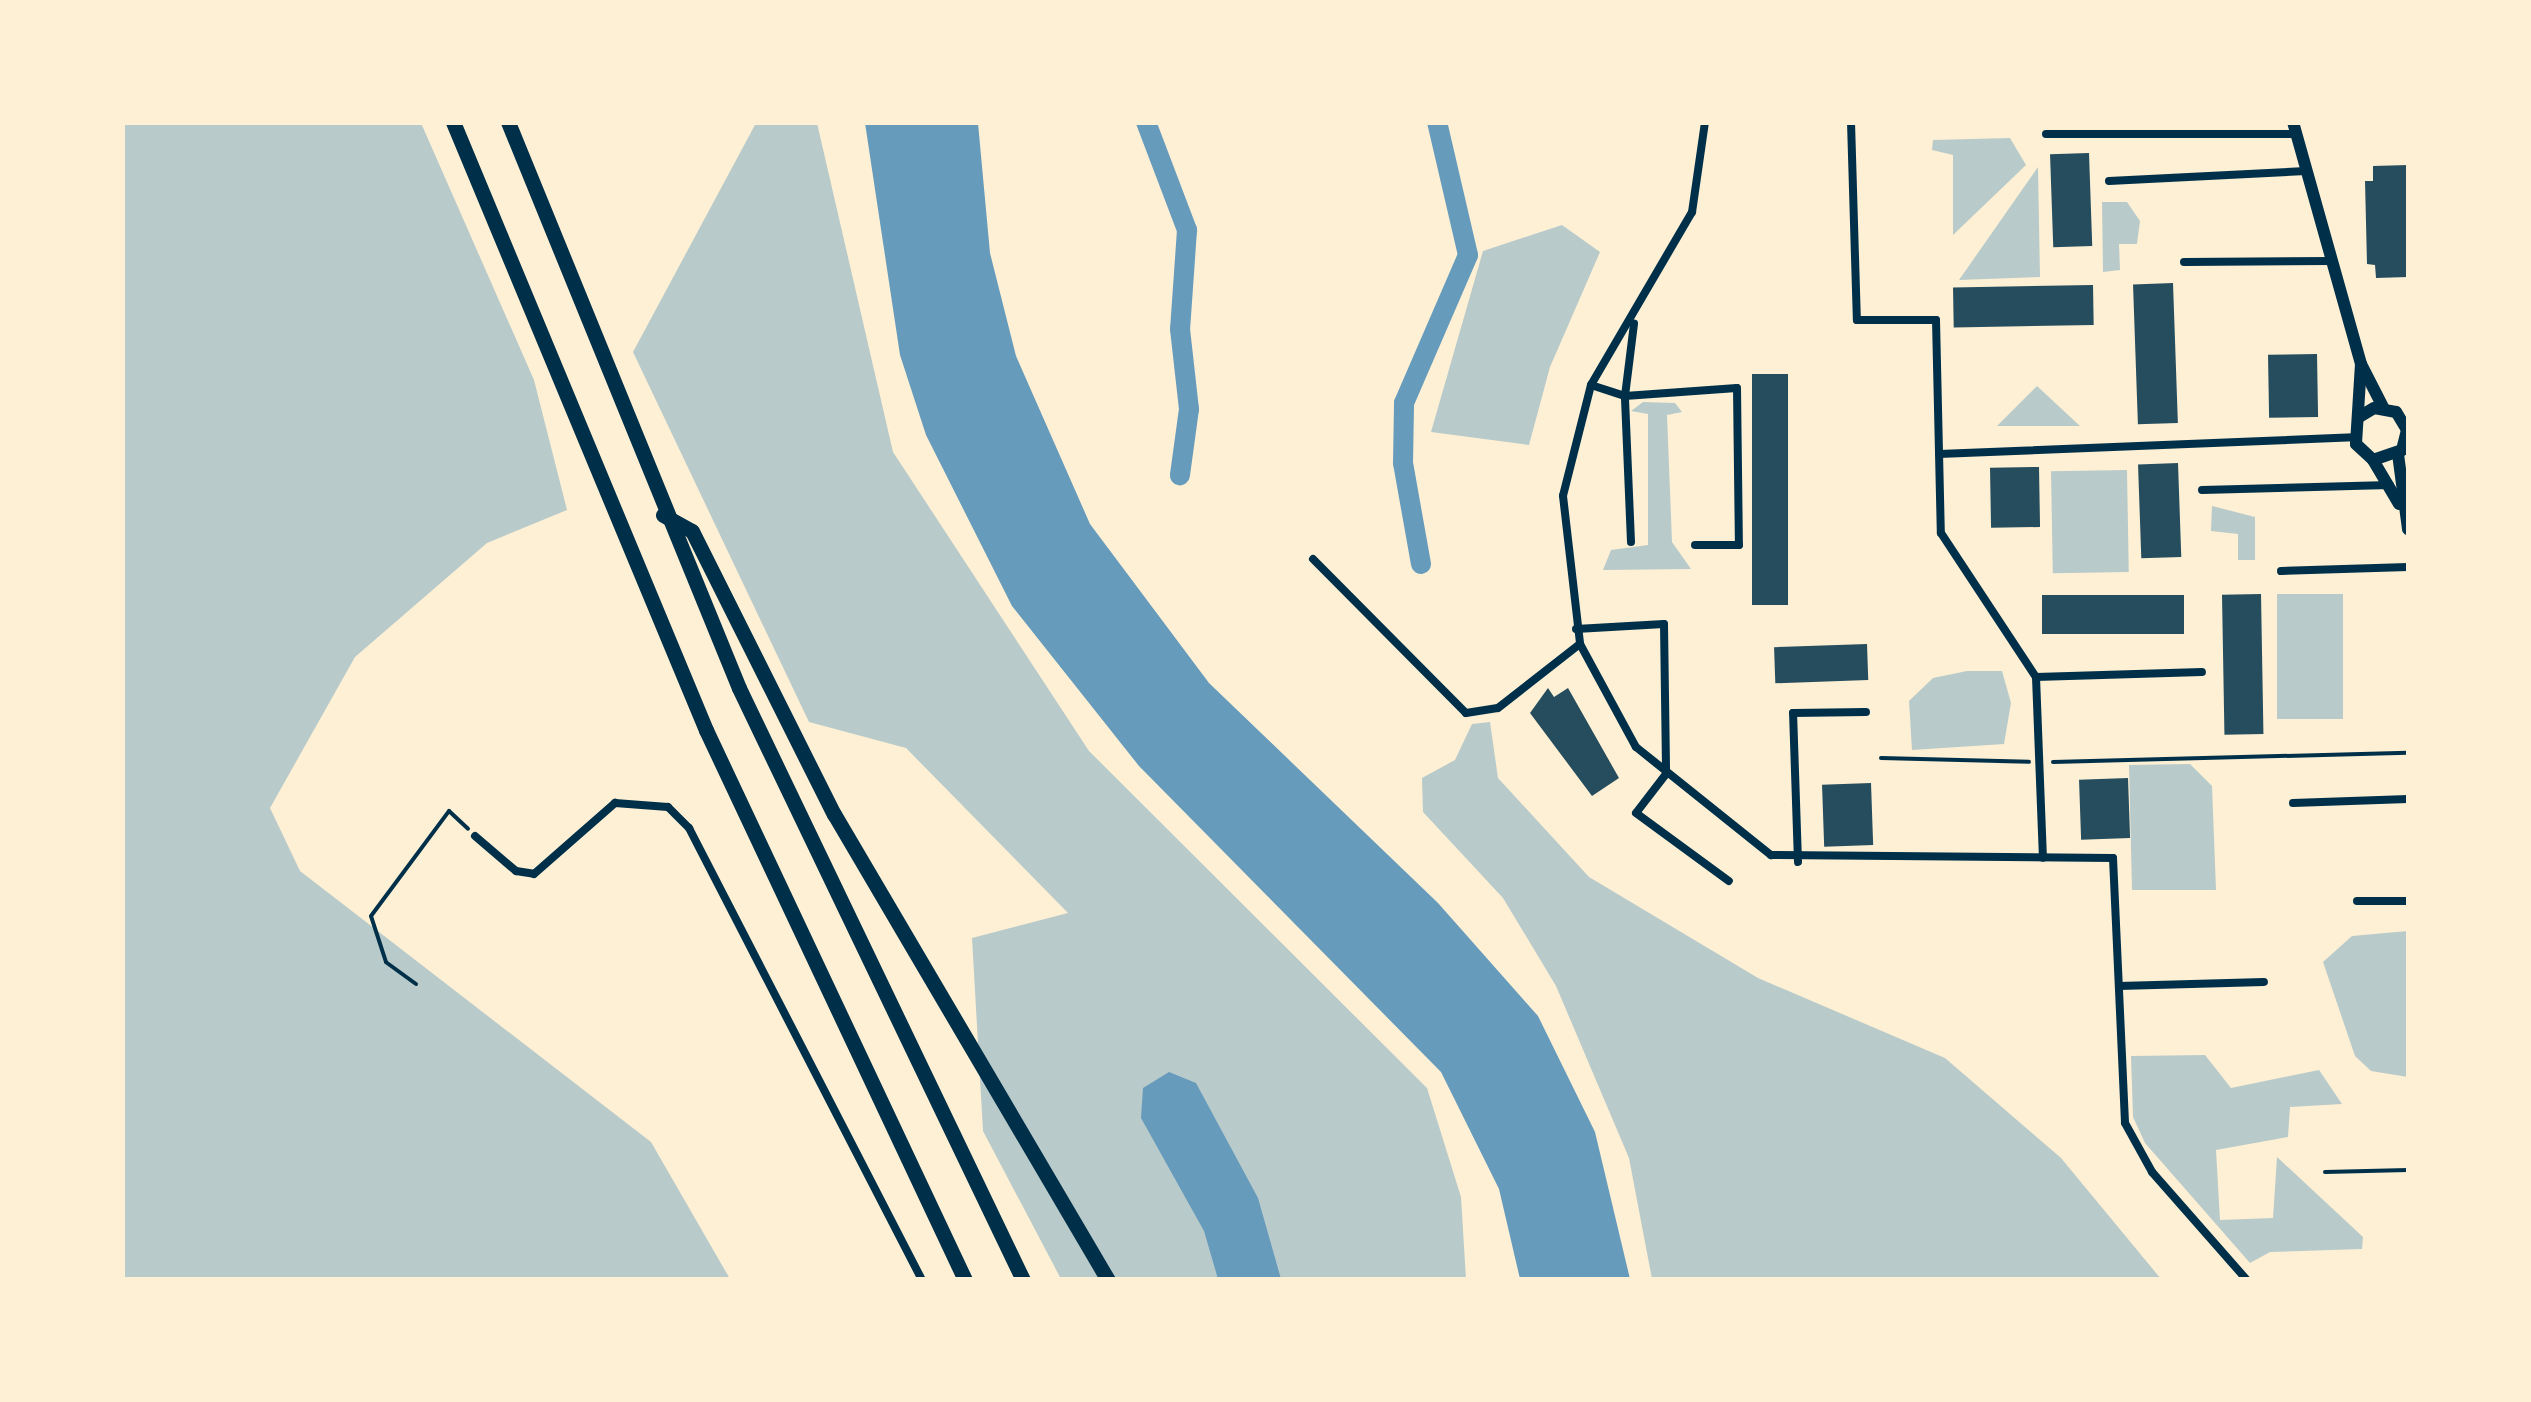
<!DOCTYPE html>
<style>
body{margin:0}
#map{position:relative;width:2531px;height:1402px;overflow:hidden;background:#fdf0d5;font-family:"Playfair Display",serif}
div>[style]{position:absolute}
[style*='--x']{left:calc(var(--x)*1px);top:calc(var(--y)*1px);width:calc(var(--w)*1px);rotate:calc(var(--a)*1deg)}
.green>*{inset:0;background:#b9caca;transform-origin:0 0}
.water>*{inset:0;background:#669bbc}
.canal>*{height:20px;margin:-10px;padding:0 10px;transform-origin:10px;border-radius:10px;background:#669bbc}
.building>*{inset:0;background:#264d5e;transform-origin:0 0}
.path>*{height:4px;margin:-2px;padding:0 2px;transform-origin:2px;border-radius:2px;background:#003049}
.service>*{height:4px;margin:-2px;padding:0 2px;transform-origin:2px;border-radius:2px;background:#003049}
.minor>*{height:8px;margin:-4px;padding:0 4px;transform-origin:4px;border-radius:4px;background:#003049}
.primary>*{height:12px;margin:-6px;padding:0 6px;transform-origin:6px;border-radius:6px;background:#003049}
.motorway>*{height:15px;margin:-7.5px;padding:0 7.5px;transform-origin:7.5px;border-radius:7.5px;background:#003049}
span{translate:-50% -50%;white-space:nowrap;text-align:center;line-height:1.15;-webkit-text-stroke:10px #fdf0d5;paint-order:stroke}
.frame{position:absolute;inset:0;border:125px solid #fdf0d5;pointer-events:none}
</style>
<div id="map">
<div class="green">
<div style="clip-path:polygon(122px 123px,421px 123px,534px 380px,567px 510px,487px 543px,355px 657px,270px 808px,300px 871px,651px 1142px,730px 1279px,123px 1279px)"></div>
<div style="clip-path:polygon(756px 123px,817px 123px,893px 452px,1089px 751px,1427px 1088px,1461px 1197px,1466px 1279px,1061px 1279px,983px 1131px,972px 938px,1068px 913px,906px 748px,809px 722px,633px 352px)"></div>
<div style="clip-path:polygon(2010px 138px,2026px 165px,1953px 235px,1953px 155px,1932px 150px,1933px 140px)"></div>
<div style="clip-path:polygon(2038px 167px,2040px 277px,1959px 280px)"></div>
<div style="clip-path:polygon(2102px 202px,2127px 202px,2140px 221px,2137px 244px,2119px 244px,2120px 270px,2103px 272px)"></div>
<div style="clip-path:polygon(1562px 225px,1600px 252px,1550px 367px,1529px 445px,1431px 432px,1483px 251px)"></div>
<div style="clip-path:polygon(2037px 386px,2080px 426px,1997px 426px)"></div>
<div style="clip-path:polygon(1643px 402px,1675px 403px,1682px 412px,1667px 415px,1672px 542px,1691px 569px,1603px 570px,1611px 550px,1648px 545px,1648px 414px,1631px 411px)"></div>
<div style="left:2127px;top:470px;width:102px;height:76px;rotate:89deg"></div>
<div style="clip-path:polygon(2212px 506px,2255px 517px,2255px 560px,2238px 560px,2238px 534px,2211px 531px)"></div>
<div style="left:2343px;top:594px;width:125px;height:66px;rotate:90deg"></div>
<div style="clip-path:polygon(1967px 671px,2002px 671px,2011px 703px,2004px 744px,1912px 750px,1909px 701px,1933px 678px)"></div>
<div style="clip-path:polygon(1490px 722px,1498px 778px,1589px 877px,1758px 978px,1945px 1058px,2061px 1158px,2161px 1279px,1652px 1279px,1629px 1158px,1556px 986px,1503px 898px,1423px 812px,1422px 778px,1455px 760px,1472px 724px)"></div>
<div style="clip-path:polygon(2190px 764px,2212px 786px,2216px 890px,2132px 890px,2129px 765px)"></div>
<div style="clip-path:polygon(2408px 931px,2408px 1077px,2371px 1071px,2355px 1056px,2323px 962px,2352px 936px)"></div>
<div style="clip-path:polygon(2205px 1055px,2231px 1088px,2319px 1070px,2342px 1104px,2290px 1107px,2288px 1137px,2216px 1150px,2220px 1220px,2273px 1218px,2277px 1157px,2363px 1237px,2362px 1249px,2270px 1252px,2250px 1263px,2145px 1143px,2133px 1117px,2131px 1056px)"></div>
</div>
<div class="water">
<div style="clip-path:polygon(865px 123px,978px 123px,990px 253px,1016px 356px,1090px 524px,1209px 683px,1438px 903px,1538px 1016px,1595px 1132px,1630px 1279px,1520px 1279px,1499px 1189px,1441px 1072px,1139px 766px,1012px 606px,926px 435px,900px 355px)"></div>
<div style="clip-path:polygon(1169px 1072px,1196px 1083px,1258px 1198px,1281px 1279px,1218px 1279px,1204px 1231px,1141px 1118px,1143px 1088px)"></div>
</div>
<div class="canal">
<div style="--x:1146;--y:122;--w:116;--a:69.2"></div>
<div style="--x:1187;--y:230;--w:99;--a:94"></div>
<div style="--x:1180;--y:329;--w:81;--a:83.6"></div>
<div style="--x:1189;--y:409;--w:67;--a:97.8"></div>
<div style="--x:1421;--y:564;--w:103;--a:-100.1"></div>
<div style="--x:1403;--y:463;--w:60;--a:-89"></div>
<div style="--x:1404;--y:403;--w:161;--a:-66.6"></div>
<div style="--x:1468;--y:255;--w:137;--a:-103.1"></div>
</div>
<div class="building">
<div style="left:2089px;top:153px;width:93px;height:39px;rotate:88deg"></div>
<div style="clip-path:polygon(2408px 165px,2408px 277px,2376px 278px,2375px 265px,2367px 264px,2365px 181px,2373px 181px,2373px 166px)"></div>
<div style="left:2173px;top:283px;width:140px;height:40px;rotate:88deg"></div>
<div style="left:2093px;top:285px;width:40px;height:140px;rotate:89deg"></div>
<div style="left:2317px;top:354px;width:63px;height:49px;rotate:89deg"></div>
<div style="left:1752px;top:374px;width:36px;height:231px"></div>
<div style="left:2178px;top:463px;width:94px;height:40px;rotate:88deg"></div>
<div style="left:2039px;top:467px;width:60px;height:49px;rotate:89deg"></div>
<div style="left:2261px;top:594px;width:140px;height:39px;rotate:89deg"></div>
<div style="left:2184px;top:595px;width:39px;height:142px;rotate:90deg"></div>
<div style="left:1867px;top:644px;width:36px;height:93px;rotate:88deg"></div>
<div style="clip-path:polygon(1548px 688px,1554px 697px,1568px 688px,1619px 778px,1592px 796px,1530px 713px)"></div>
<div style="left:2128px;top:778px;width:60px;height:49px;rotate:88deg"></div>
<div style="left:1871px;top:783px;width:62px;height:49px;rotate:88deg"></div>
</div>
<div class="path">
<div style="--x:1881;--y:758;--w:148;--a:1.5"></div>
<div style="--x:2053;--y:762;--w:355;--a:-1.5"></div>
<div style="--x:416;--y:984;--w:37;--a:-144"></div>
<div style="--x:386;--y:962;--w:48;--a:-108.1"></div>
<div style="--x:371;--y:916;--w:131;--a:-53.4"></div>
<div style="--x:449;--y:811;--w:26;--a:43"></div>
</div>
<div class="service">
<div style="--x:2325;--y:1172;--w:83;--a:-1.4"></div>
</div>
<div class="minor">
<div style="--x:1705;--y:122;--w:91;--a:98.2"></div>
<div style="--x:1692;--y:212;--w:200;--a:120.3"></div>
<div style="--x:1591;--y:385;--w:114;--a:104.2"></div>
<div style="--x:1563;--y:496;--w:149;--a:83.4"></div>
<div style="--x:1580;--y:644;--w:117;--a:61.5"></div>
<div style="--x:1636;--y:747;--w:173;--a:38.7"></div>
<div style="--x:1771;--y:855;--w:342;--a:0.5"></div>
<div style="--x:2113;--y:858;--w:265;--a:87.4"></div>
<div style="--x:2125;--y:1123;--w:56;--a:61.1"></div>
<div style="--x:2152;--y:1172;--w:144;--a:48.7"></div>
<div style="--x:1851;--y:122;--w:198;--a:88.3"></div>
<div style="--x:1857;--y:320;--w:79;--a:0"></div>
<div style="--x:1936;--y:320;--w:213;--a:88.7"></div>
<div style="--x:1941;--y:533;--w:173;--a:56.6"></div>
<div style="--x:2046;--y:134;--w:250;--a:0"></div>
<div style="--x:2109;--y:181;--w:197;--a:-2.9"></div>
<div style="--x:2184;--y:262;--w:148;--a:-0.4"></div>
<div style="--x:1591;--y:385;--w:36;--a:18"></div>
<div style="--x:1625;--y:396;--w:112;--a:-4.1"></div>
<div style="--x:1737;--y:388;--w:157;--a:89.3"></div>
<div style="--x:1739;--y:545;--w:44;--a:180"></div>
<div style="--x:1939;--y:454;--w:415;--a:-2.3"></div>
<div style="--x:2202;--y:490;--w:188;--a:-1.5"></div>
<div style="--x:1631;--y:542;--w:146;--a:-92.4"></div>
<div style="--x:1625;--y:396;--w:73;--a:-82.9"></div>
<div style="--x:1313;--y:559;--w:217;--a:45.2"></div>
<div style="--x:1466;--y:713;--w:32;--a:-9"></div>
<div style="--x:1498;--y:708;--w:104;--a:-38"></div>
<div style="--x:2281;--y:571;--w:127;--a:-1.8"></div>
<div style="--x:1576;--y:629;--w:88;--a:-3.3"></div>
<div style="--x:1664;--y:624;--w:150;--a:89.2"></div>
<div style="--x:1666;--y:774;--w:49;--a:127.6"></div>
<div style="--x:1636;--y:813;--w:115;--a:36.2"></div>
<div style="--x:2036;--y:677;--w:181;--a:87.8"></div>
<div style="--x:2036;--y:677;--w:166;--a:-1.7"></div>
<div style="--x:2293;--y:803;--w:115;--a:-2"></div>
<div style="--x:475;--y:836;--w:54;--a:40.5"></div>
<div style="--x:516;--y:871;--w:18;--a:9"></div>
<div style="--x:534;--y:874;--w:108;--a:-41.2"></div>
<div style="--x:615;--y:803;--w:53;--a:4.3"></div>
<div style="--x:668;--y:807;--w:30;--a:45"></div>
<div style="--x:689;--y:828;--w:509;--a:62.73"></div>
<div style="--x:1798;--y:862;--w:149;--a:-91.9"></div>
<div style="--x:1793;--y:713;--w:73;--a:-0.8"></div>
<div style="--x:2357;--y:901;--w:51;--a:0"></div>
<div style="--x:2119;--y:986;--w:145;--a:-1.6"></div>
</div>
<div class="primary">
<div style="--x:2293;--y:122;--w:251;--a:74.3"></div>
<div style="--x:2361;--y:364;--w:80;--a:93.6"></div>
<div style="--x:2356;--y:444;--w:23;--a:43"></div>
<div style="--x:2373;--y:460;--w:31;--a:-19"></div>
<div style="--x:2402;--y:450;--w:21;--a:-76"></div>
<div style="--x:2407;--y:430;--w:21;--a:-121"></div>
<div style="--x:2396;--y:412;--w:22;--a:-170"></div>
<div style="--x:2374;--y:408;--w:17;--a:149"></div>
<div style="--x:2361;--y:364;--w:48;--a:62.9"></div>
<div style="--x:2398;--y:454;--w:76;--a:82.4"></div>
<div style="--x:2373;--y:460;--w:51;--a:59.4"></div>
</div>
<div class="motorway">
<div style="--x:453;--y:122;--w:659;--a:67.41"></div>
<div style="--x:706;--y:730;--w:608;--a:64.78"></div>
<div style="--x:508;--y:122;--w:611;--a:67.8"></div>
<div style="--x:739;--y:688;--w:657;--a:64.37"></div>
<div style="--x:663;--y:515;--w:33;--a:29"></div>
<div style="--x:692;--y:531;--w:317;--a:63.4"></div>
<div style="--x:834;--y:814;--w:541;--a:59.55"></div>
</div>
<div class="frame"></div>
</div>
